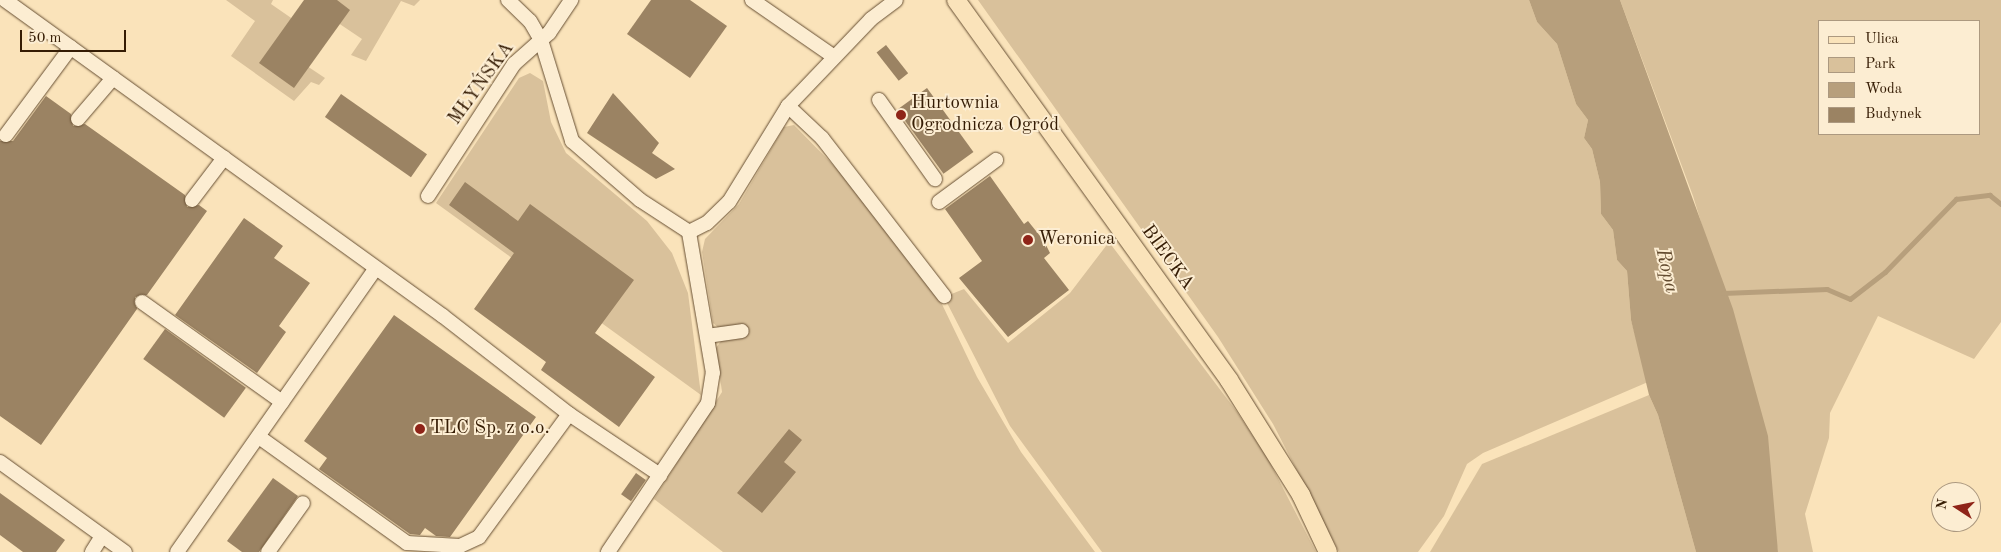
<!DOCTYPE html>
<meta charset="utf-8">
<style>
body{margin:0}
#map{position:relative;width:2001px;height:552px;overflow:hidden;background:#fae3ba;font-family:"Old Standard TT",serif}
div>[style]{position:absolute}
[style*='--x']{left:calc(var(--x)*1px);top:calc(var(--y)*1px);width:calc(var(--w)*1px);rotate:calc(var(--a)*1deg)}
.green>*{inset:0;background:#d9c19b}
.water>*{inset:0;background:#b79f7c}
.stream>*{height:4.5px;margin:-2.25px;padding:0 2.25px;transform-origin:2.25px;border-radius:2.25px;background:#b79f7c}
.building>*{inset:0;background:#9b8363;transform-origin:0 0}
.roads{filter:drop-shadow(0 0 1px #664e32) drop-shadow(0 0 1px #664e32)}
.minor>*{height:14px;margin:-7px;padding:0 7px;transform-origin:7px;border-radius:7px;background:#fcedd2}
.major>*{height:18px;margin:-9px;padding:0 9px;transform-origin:9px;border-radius:9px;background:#fae3ba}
.dots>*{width:14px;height:14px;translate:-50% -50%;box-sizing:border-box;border:2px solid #fcedd2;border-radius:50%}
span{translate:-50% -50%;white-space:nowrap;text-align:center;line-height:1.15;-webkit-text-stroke:4px #fcedd2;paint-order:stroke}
.street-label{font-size:19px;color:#351c04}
.poi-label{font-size:19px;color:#351c04}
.left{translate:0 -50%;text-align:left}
.water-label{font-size:20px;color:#624a2e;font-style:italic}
.legend{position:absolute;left:1818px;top:20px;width:162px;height:115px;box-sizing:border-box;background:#fcedd2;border:1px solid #ac9980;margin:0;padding:6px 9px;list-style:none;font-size:15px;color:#351c04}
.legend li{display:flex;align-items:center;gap:10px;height:25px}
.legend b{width:25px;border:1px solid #ac9980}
.north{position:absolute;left:1931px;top:482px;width:50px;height:50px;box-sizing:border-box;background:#fcedd2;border:1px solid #ac9980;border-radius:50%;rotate:281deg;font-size:14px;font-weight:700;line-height:20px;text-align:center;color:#351c04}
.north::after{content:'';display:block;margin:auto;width:18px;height:22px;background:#8f2418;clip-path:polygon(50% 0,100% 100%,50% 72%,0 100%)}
.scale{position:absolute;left:20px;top:30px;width:106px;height:22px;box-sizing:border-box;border:2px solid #351c04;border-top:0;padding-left:6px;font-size:15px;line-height:18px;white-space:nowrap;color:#351c04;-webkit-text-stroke:4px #fcedd2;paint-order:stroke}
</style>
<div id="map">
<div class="green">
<div style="clip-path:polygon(226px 0,273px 0,271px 4px,297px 22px,280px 48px,325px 78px,319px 85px,311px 82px,294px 101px,231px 56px,255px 21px)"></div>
<div style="clip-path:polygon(304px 0,420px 0,414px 6px,401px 1px,366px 61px,351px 55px,362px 39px)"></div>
<div style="clip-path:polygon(978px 0,1529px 0,1537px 22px,1557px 44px,1576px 104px,1588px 120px,1584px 138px,1592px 149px,1600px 182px,1601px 214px,1613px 230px,1617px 260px,1627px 271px,1631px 320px,1648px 382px,1483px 453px,1467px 464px,1444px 516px,1418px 552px,1339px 552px,1273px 424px,1218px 337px)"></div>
<div style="clip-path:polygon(evenodd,1620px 0,2001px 0,2001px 322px,1974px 359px,1878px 316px,1830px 413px,1829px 438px,1805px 514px,1813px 552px,1778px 552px,1749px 378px,1693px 196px,1620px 0,1820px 21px,1980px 21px,1980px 134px,1820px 134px,1820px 21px)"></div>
<div style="clip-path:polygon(530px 73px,543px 81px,551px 122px,566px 153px,647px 221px,672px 253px,688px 293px,701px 395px,436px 203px,519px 78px)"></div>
<div style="clip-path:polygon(794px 125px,843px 175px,939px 298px,977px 377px,1021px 452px,1095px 552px,723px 552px,654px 499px,722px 392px,716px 348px,721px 341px,745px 336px,741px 324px,719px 328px,713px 323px,702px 252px,705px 239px,739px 204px,784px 127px)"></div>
<div style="clip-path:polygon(1109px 242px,1237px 412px,1268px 459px,1316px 552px,1102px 552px,1010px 426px,944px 297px,964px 289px,1008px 343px,1070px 293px)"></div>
<div style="clip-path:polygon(1649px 395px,1658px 415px,1696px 552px,1430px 552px,1482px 464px)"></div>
</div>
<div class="water">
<div style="clip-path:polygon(1529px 0,1620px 0,1733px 309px,1768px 436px,1778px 552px,1696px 552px,1658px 415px,1649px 395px,1631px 320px,1627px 271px,1617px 260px,1613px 230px,1601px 214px,1600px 182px,1592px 149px,1584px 138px,1588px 120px,1576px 104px,1557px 44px,1537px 22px)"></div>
</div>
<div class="stream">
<div style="--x:1723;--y:293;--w:104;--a:-2.2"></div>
<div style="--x:1827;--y:289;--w:25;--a:23"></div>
<div style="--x:1850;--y:299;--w:44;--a:-37.6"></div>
<div style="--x:1885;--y:272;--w:102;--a:-45.8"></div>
<div style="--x:1956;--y:199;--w:34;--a:-7"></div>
<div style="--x:1990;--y:195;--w:14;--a:39"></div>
</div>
<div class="building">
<div style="clip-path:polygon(304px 0,337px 0,350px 10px,294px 88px,259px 63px)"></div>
<div style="clip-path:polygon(651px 0,690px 0,727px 26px,690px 78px,627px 34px)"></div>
<div style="left:886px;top:45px;width:36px;height:12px;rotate:52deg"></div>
<div style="left:927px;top:88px;width:79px;height:37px;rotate:54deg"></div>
<div style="clip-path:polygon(613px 93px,659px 143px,652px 153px,675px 169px,656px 179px,587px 133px)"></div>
<div style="left:341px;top:94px;width:105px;height:28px;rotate:35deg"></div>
<div style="clip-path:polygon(46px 96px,71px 114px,73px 126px,85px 124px,185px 195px,187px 207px,199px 205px,207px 211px,147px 295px,135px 297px,137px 309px,41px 445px,0 416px,0 141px,13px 141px)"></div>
<div style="clip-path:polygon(990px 176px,1024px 224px,1028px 221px,1044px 241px,1050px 253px,1044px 258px,1069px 290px,1008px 337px,959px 278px,982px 261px,945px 209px)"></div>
<div style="clip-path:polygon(465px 182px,518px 221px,530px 204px,634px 280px,595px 333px,655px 377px,619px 427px,541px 370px,546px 362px,474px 309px,514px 253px,449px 205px)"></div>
<div style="clip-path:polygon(244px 218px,283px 246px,274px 258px,310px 283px,279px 326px,286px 332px,257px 373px,175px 315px)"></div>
<div style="clip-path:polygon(394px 315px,536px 417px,450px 537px,436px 536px,425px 528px,420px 535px,410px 534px,319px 469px,327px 458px,304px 441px)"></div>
<div style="left:165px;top:329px;width:100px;height:37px;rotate:36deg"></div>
<div style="clip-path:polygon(789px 429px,802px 440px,784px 462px,796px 472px,762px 513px,737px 493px)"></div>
<div style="left:636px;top:473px;width:12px;height:26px;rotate:35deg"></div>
<div style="clip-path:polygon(273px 478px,298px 496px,259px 552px,242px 552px,227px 541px)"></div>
<div style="clip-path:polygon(0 493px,65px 540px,56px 552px,23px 552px,0 535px)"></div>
</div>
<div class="roads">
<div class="minor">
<div style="--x:5;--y:0;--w:540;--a:35.81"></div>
<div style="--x:443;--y:316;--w:160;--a:37.9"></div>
<div style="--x:569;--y:414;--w:110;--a:33.8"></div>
<div style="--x:508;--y:0;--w:30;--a:44"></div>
<div style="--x:530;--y:21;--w:22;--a:60"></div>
<div style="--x:541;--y:40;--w:106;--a:72.9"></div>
<div style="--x:572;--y:141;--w:90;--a:40.9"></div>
<div style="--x:640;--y:200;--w:59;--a:33.1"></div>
<div style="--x:689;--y:232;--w:20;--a:-27"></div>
<div style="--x:707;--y:223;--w:30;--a:-44"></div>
<div style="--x:729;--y:202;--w:113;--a:-58.4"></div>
<div style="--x:788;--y:106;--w:120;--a:-46.3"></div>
<div style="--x:871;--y:19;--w:31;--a:-37"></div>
<div style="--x:752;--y:0;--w:98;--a:34.7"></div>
<div style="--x:879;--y:100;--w:97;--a:54.7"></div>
<div style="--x:788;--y:106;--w:47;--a:43.3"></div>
<div style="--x:822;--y:138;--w:200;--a:52.3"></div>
<div style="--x:78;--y:119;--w:54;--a:-49.5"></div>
<div style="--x:6;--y:135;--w:109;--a:-53.5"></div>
<div style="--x:428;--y:196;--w:158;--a:-56.9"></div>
<div style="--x:514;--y:64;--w:47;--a:-41.5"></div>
<div style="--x:549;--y:33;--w:40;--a:-56"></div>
<div style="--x:192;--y:200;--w:53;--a:-52.7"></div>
<div style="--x:939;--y:202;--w:71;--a:-36.4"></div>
<div style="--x:142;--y:302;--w:172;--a:35.5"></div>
<div style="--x:707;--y:336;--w:35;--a:-8"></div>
<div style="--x:259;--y:437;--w:182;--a:35.6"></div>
<div style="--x:407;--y:543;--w:53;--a:3.2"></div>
<div style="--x:460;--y:546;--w:21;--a:-25"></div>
<div style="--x:479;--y:537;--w:152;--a:-53.8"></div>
<div style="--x:0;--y:462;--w:154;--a:35.8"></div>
<div style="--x:92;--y:552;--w:19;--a:-58"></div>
<div style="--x:177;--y:552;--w:345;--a:-55"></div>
<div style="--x:268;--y:552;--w:60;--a:-54.5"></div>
<div style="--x:608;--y:552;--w:179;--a:-56.1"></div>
<div style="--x:708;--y:403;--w:30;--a:-81"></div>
<div style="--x:713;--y:373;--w:143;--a:-99.7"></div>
</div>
<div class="major">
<div style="--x:956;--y:0;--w:468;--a:54.3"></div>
<div style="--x:1229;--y:380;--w:136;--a:57.9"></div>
<div style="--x:1301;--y:495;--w:63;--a:64.7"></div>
</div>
</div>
<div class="dots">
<div style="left:901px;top:115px;background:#8f2418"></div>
<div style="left:1028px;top:240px;background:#8f2418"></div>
<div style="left:420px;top:429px;background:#8f2418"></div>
</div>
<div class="street-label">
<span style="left:482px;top:84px;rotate:-54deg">MŁYŃSKA</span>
<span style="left:1167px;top:258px;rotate:54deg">BIECKA</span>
</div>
<div class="poi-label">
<span class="left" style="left:911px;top:115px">Hurtownia<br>Ogrodnicza Ogród</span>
<span class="left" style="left:1038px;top:240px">Weronica</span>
<span class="left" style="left:430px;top:429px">TLC Sp. z o.o.</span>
</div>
<div class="water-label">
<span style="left:1666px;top:271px;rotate:77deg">Ropa</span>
</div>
<ul class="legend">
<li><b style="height:6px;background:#fae3ba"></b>Ulica</li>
<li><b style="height:14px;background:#d9c19b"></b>Park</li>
<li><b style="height:14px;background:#b79f7c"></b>Woda</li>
<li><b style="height:14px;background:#9b8363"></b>Budynek</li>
</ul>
<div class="north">N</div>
<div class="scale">50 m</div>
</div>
